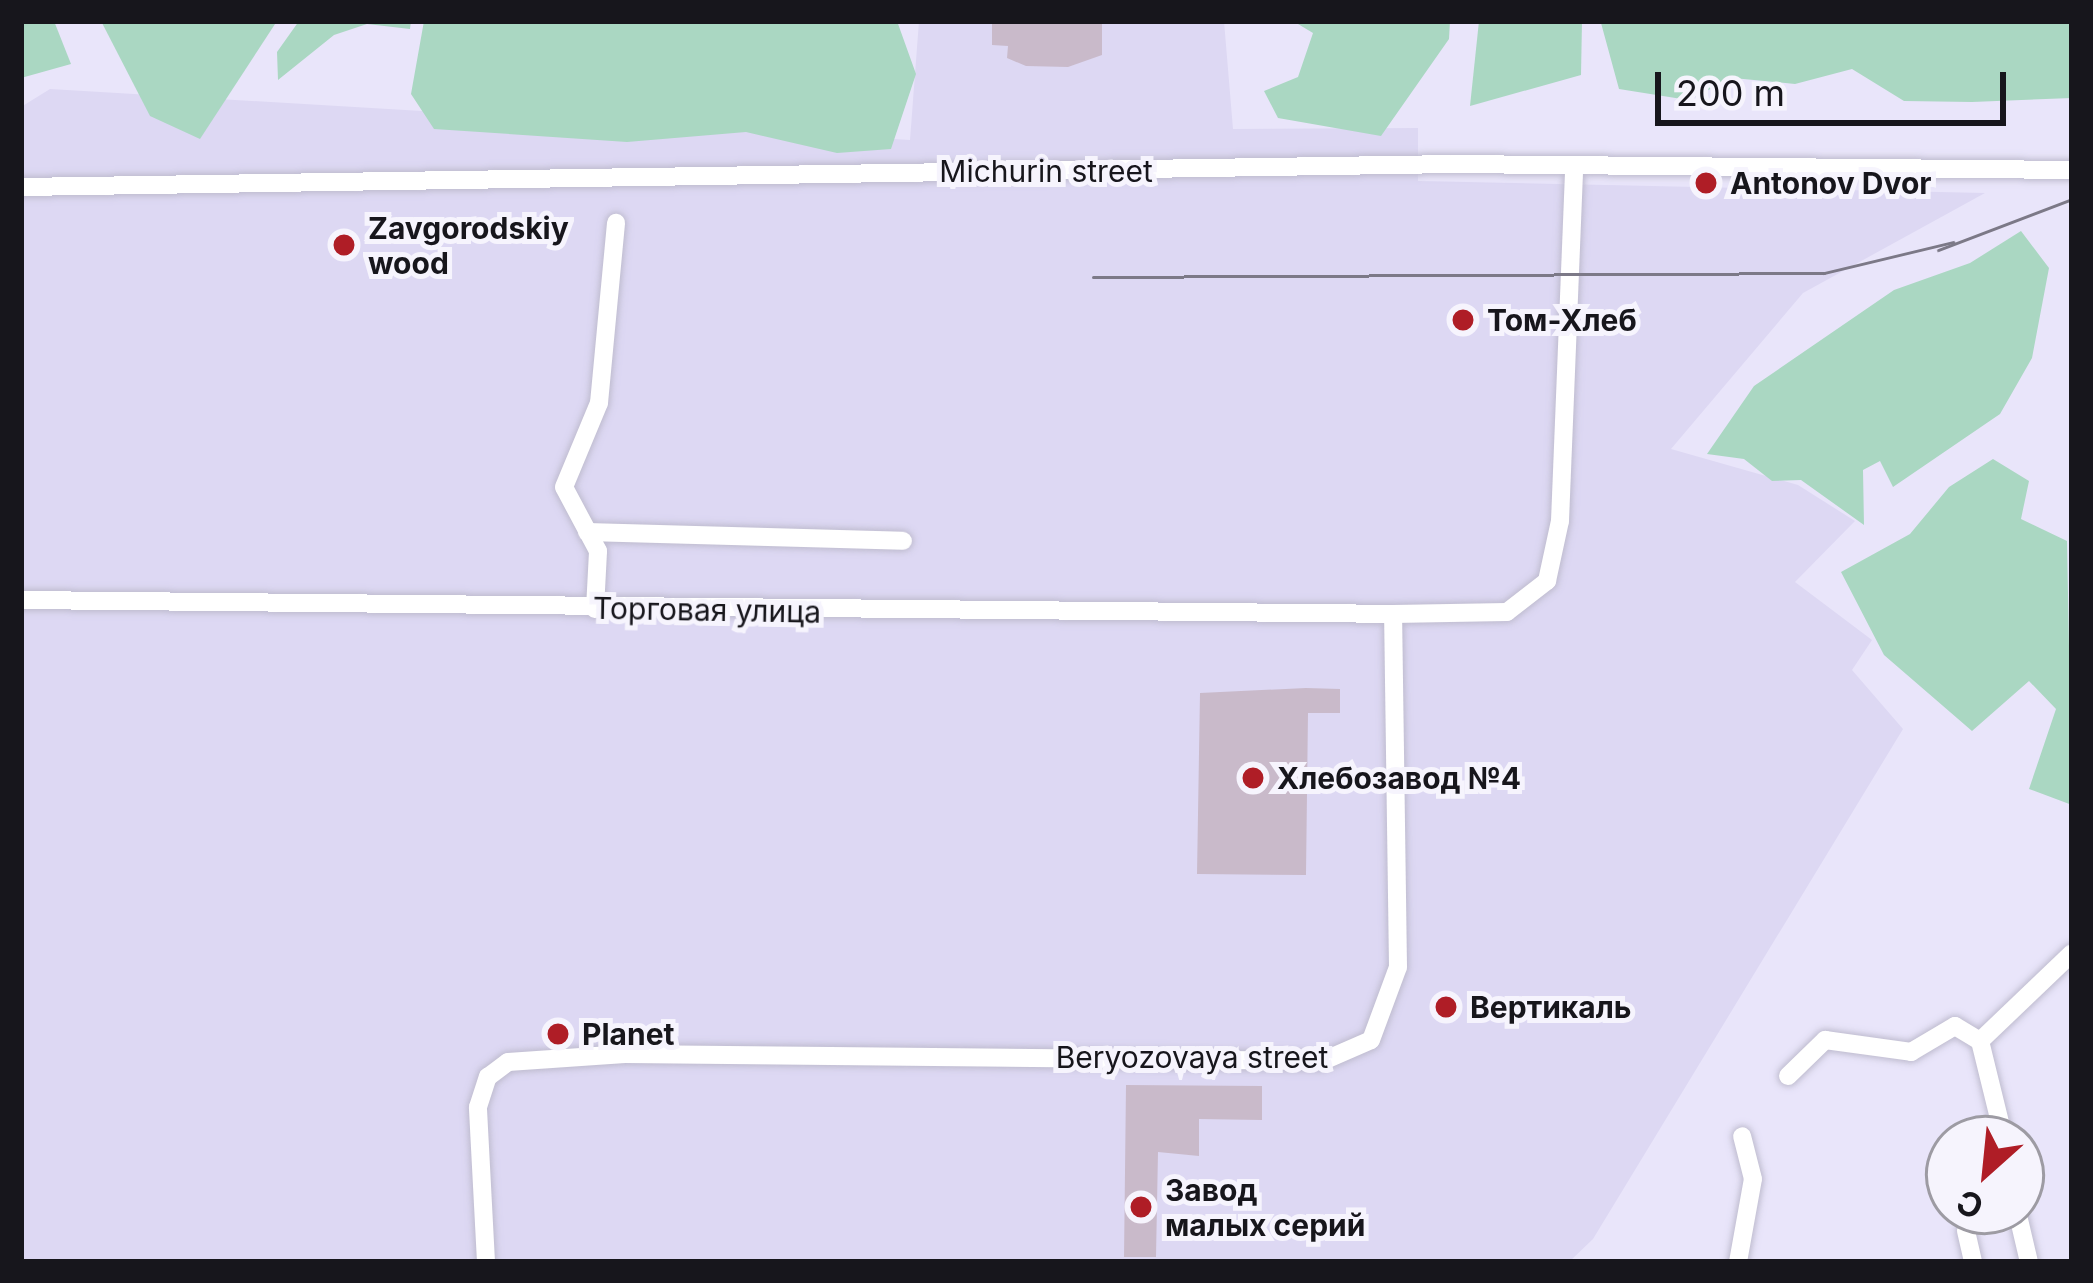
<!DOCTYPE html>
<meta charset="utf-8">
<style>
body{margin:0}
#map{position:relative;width:2093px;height:1283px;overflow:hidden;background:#e9e5fa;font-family:Inter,sans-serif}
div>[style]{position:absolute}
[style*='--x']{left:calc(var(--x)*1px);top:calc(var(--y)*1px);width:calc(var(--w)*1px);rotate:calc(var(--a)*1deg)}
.built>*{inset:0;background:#ddd8f3}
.green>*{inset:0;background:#aad7c2}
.building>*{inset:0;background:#c9baca}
.roads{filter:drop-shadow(0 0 3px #bfbccf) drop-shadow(0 0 3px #bfbccf)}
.minor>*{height:18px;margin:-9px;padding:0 9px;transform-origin:9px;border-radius:9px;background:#fff}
.rail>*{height:3px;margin:-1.5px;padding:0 1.5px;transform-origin:1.5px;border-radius:1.5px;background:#7c7987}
.dots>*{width:33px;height:33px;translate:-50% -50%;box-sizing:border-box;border:6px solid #f6f4fd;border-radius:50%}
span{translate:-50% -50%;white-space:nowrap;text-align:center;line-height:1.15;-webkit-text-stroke:10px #f6f4fd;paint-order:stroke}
.street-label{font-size:30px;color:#17161c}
.poi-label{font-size:30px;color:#17161c;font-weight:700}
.left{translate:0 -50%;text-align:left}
.frame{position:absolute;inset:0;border:24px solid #17161c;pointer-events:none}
.north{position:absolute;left:1925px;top:1115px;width:120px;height:120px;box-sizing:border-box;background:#f6f4fd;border:3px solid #9d9ba3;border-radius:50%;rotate:207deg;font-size:33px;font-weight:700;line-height:48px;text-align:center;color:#17161c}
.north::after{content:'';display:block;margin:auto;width:42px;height:54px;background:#af1d26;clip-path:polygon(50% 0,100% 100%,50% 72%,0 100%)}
.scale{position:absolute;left:1655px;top:72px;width:351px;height:54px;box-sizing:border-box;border:6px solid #17161c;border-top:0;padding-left:15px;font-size:36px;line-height:42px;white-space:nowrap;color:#17161c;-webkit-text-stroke:9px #f6f4fd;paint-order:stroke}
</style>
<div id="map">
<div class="built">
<div style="clip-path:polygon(919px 21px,1224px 21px,1233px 129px,1418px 128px,1418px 181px,1985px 193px,1803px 293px,1671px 449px,1798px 485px,1855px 521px,1795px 582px,1872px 640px,1852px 670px,1903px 729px,1593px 1239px,1569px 1262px,21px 1262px,21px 107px,50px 89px,910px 140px)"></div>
</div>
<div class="green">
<div style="clip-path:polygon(21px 21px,54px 21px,71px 64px,21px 78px)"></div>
<div style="clip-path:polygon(101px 21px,277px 21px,200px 139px,150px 116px)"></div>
<div style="clip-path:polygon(299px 21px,411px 21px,410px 29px,367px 24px,334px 35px,278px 80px,277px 52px)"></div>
<div style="clip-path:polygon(424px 21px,897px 21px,916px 74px,891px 149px,837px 153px,746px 132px,627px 142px,434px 129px,411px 94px)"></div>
<div style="clip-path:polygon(1293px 21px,1450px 21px,1449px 39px,1381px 136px,1278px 118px,1264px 91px,1298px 77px,1313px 33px)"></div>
<div style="clip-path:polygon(1479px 21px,1582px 21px,1581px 75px,1470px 106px)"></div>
<div style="clip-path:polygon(2072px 21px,2072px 98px,1972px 102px,1904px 101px,1852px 69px,1795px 84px,1733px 78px,1688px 100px,1619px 89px,1601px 23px)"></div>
<div style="clip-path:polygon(2021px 231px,2049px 268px,2032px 358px,2000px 414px,1893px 487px,1880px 461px,1863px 470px,1864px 525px,1801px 480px,1772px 481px,1744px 459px,1707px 454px,1754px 386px,1894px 290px,1970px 263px)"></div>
<div style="clip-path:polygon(1993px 459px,2029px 481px,2021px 519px,2067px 541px,2072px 805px,2029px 789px,2056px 709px,2029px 681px,1972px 731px,1884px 655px,1841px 572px,1910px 534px,1949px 487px)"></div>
</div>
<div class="building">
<div style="clip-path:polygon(1102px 21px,1102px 55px,1068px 67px,1026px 66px,1007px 58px,1008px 46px,992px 45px,992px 24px)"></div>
<div style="clip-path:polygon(1306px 688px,1340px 689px,1340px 713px,1308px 713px,1306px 875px,1197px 874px,1200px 693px)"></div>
<div style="clip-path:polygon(1126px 1085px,1262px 1086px,1262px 1120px,1199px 1119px,1199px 1156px,1158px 1152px,1156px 1257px,1124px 1257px)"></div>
</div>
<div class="roads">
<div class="minor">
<div style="--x:21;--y:187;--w:1430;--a:-0.92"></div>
<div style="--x:1451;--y:164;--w:621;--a:0.55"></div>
<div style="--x:587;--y:532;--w:316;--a:1.6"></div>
<div style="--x:21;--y:600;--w:1372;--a:0.58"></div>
<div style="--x:595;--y:609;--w:58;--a:-87"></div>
<div style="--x:598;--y:551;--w:72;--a:-118"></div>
<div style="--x:564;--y:487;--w:91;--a:-67.4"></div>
<div style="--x:599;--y:403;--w:181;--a:-84.6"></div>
<div style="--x:1980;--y:1041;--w:127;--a:-43.7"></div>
<div style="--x:1788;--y:1076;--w:52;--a:-44.2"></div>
<div style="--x:1825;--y:1040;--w:87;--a:7.9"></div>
<div style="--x:1911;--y:1052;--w:51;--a:-30.6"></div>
<div style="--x:1955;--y:1026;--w:29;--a:31"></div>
<div style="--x:1980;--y:1041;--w:101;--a:76.2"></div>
<div style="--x:2017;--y:1211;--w:52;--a:76.8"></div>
<div style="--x:1966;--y:1231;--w:32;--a:77"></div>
<div style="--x:486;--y:1262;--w:155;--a:-93"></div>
<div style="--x:478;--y:1107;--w:32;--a:-72"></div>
<div style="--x:488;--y:1077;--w:25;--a:-37"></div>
<div style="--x:508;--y:1062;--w:117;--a:-3.9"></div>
<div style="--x:625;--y:1054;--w:698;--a:0.57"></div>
<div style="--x:1323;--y:1061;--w:52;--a:-23.6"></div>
<div style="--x:1371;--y:1040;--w:78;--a:-69.7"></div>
<div style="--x:1398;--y:967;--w:353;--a:-90.8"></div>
<div style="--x:1393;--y:614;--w:114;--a:-1"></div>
<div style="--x:1507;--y:612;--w:51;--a:-37.8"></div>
<div style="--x:1547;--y:581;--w:61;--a:-77.8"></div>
<div style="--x:1560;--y:521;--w:354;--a:-87.7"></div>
<div style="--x:1738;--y:1262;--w:84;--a:-79.8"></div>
<div style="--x:1753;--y:1179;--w:44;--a:-104.3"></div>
</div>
</div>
<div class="rail">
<div style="--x:1938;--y:250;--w:143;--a:-20.8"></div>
<div style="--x:1093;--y:277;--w:731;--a:-0.31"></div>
<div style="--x:1824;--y:273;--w:133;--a:-13.5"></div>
</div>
<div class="dots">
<div style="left:1706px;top:183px;background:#af1d26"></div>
<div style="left:344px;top:245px;background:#af1d26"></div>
<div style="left:1463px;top:320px;background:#af1d26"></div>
<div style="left:1253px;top:778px;background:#af1d26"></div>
<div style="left:1446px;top:1007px;background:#af1d26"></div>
<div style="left:558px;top:1034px;background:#af1d26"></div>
<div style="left:1141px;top:1207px;background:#af1d26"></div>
</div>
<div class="street-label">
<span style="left:1046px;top:171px">Michurin street</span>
<span style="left:707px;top:610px;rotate:1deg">Торговая улица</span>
<span style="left:1192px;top:1057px">Beryozovaya street</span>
</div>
<div class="poi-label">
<span class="left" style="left:1730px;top:183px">Antonov Dvor</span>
<span class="left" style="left:368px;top:245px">Zavgorodskiy<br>wood</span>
<span class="left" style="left:1487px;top:320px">Том-Хлеб</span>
<span class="left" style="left:1277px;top:778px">Хлебозавод №4</span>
<span class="left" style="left:1470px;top:1007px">Вертикаль</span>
<span class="left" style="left:582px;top:1034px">Planet</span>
<span class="left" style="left:1165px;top:1207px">Завод<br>малых серий</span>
</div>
<div class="frame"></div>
<div class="north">С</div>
<div class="scale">200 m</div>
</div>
